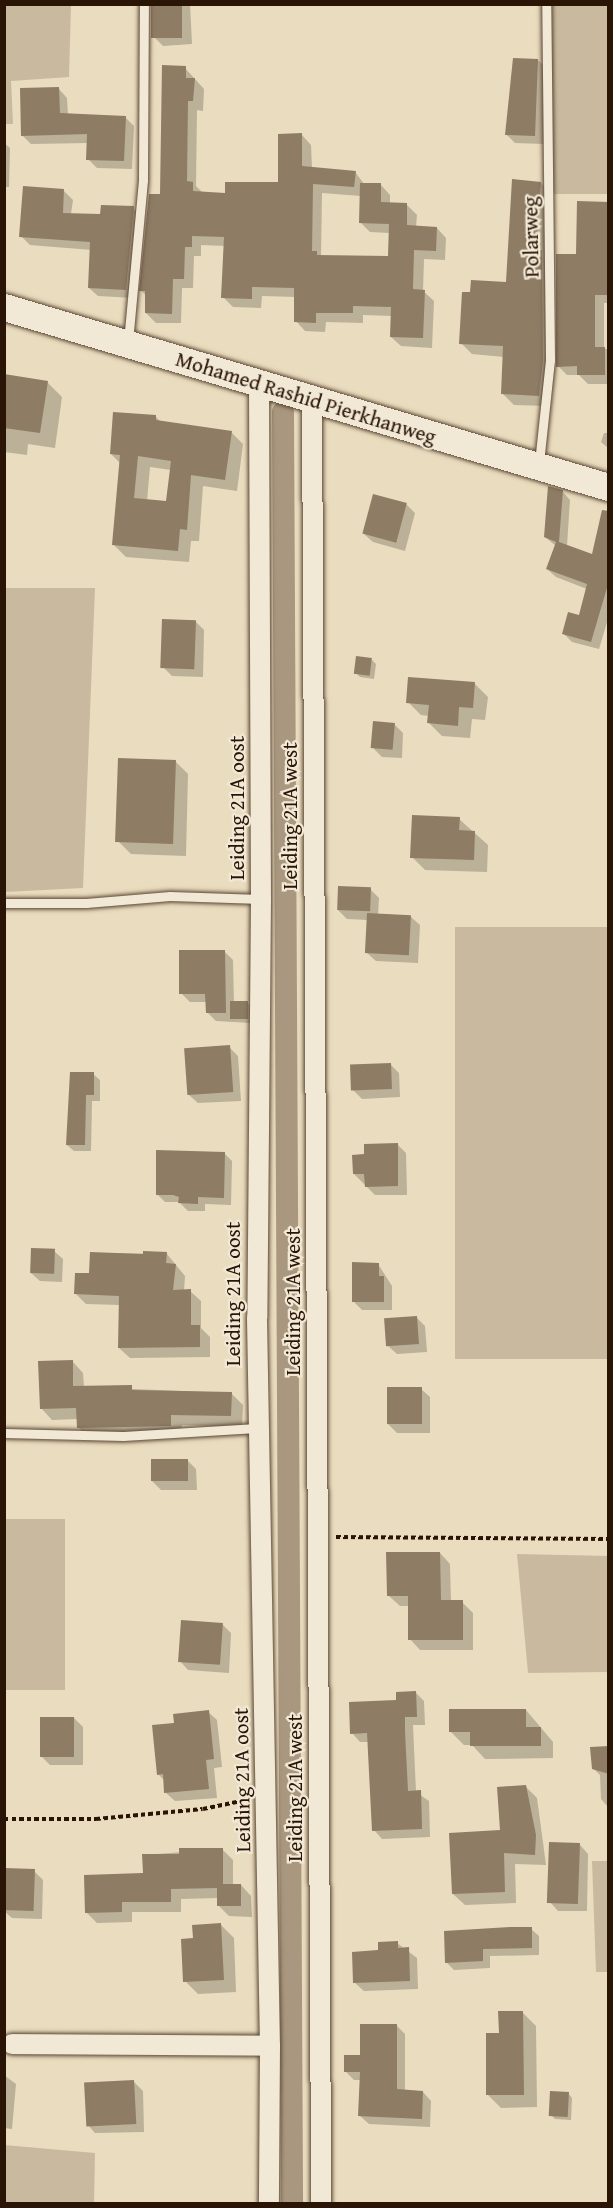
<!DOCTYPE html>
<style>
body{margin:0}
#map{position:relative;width:613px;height:2208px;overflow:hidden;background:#eadcbe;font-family:"Gentium Book Plus",serif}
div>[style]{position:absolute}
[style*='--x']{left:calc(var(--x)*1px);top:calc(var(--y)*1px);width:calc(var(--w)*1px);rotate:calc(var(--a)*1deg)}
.green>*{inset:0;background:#c9ba9f;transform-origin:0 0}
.shadow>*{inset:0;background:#0003}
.canal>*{height:22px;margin:-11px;padding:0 11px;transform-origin:11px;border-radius:11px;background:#a9987f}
.building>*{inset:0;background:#8e7c65;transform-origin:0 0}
.path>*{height:4px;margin-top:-2px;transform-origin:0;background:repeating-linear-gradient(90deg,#2a1405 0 4.5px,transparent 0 7.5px)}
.roads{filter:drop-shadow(0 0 2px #5a4633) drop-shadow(0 0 2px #5a4633)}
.lane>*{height:9px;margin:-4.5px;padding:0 4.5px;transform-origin:4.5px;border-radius:4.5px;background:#f1e8d5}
.street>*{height:20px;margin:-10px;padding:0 10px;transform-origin:10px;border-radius:10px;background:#f1e8d5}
.secondary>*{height:27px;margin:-13.5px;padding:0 13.5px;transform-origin:13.5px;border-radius:13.5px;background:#f1e8d5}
span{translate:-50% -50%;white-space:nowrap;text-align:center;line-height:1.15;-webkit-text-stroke:4.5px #f1e8d5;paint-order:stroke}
.street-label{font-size:21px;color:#2a1405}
.frame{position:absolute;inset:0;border:6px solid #2a1405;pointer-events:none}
</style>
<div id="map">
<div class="green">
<div style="clip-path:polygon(4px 5px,71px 5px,69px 77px,11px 81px,13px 124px,5px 124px)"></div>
<div style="left:551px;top:5px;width:57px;height:189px"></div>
<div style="clip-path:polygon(5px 588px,95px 588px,83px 888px,5px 892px)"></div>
<div style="left:608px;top:927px;width:432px;height:153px;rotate:90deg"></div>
<div style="left:5px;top:1519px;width:60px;height:171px"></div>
<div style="clip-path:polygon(517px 1554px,608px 1556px,608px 1672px,528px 1673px)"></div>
<div style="clip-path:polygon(592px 1861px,608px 1861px,608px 1972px,596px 1972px)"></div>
<div style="clip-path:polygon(4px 2145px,95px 2153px,94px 2203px,5px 2203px)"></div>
</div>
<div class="shadow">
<div style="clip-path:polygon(152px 4px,190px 4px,192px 44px,163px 46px,154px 37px)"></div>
<div style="clip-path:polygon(538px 60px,547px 69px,544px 144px,515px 143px,507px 135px)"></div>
<div style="clip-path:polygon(evenodd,185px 68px,204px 89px,203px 111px,197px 110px,196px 186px,203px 193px,226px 194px,280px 184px,302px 135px,311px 145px,312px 168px,355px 172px,365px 185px,381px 185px,390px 195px,390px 204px,407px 205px,417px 215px,416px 227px,437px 228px,446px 238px,445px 260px,424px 259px,423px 291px,434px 301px,432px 348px,401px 346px,391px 337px,392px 316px,363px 315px,363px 323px,326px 322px,325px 332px,305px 331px,296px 321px,296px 297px,262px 296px,261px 308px,233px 307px,223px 297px,226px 246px,201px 245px,201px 256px,194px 256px,193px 288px,182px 288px,181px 323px,156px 323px,146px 313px,147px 296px,141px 291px,185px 68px,322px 193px,361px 196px,361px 223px,370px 232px,390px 233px,389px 258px,321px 257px,322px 193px)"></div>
<div style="clip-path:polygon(59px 89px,67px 98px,68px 115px,125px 117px,134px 126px,132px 169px,97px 168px,88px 159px,88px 143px,31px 144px,22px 135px)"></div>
<div style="clip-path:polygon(4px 143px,10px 148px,9px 187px,4px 187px)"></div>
<div style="clip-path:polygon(541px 183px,552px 195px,554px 372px,550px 406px,514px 405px,503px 394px,504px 357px,472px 354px,461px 343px,508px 283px)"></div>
<div style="clip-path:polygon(64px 191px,73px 200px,71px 214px,102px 215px,133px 208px,142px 217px,134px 298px,98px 296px,89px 288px,92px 250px,30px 245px,21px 236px)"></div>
<div style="clip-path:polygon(608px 204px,608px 303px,604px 303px,604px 349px,608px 349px,608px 384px,588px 384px,579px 375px,567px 375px,558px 366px,578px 255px)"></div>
<div style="clip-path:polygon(4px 376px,47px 382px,62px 397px,55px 448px,28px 444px,27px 455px,4px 452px)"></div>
<div style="clip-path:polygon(evenodd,156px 417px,162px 423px,231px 432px,243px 444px,237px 491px,203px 486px,199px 541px,191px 541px,189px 562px,126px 557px,114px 545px,120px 463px,111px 454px,156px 417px,150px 467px,171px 470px,167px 503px,147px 501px,150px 467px)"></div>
<div style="clip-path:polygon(604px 433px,608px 433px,608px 448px,601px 442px)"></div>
<div style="clip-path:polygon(562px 491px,570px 500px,567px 546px,593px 555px,608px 542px,608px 619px,599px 649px,572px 642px,564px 634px,580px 617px,587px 589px,556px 577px,547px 569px,556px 546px,545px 537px)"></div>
<div style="clip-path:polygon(406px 504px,415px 513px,405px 551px,373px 542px,364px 534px)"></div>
<div style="clip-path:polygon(195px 621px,204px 630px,203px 677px,172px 676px,163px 667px)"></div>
<div style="clip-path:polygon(372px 660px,376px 664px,374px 679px,360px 677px,356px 673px)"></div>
<div style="clip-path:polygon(475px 684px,488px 697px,485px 720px,472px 719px,470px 738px,442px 736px,429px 723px,429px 716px,421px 715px,408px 702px)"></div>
<div style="clip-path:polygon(394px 724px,403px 733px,402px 758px,382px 757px,373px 748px)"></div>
<div style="clip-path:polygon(175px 761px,188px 774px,186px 856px,131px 854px,118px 841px)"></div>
<div style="clip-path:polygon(459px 819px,488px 845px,487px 872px,425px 870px,412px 857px)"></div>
<div style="clip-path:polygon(370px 889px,379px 898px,378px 915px,411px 917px,420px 925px,418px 963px,376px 961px,367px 953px,368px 920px,347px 919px,338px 910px)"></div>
<div style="clip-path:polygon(224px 951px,233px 960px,234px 1004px,247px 1002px,251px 1006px,251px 1023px,216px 1021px,207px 1012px,207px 1002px,190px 1002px,181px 993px)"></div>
<div style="clip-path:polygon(229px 1047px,238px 1056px,241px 1101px,198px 1103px,189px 1095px)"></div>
<div style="clip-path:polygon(390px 1064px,399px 1073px,400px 1097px,362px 1099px,353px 1090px)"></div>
<div style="clip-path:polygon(93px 1074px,100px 1080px,100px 1101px,92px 1101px,91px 1151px,74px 1151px,67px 1145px)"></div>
<div style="clip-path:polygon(397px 1144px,406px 1153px,407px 1195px,375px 1195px,354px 1174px,366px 1156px)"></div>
<div style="clip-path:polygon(224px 1153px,232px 1161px,231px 1205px,205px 1204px,205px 1211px,188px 1211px,179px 1202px,165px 1202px,157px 1194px)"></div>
<div style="clip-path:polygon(54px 1251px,63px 1259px,62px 1282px,40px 1281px,31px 1273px)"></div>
<div style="clip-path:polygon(92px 1253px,167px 1254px,185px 1276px,184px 1291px,190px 1291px,201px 1301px,201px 1328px,210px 1337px,210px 1357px,130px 1358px,119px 1348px,120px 1305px,86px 1304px,76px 1294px,91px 1275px)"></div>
<div style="clip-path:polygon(378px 1264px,392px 1286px,392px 1310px,362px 1310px,353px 1301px)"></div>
<div style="clip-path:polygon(416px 1317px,425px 1326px,427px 1352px,397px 1354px,388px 1346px)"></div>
<div style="clip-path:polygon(72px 1361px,83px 1373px,84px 1387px,231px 1393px,243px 1405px,242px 1427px,182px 1425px,182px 1437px,89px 1439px,78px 1427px,78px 1419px,52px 1420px,41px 1408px)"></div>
<div style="clip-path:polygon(421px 1389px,430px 1397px,430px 1433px,397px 1433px,388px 1424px)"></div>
<div style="clip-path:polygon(188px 1461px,196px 1469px,197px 1490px,161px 1490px,152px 1481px)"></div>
<div style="clip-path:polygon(440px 1553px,450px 1564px,451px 1602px,462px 1602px,473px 1613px,473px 1650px,420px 1650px,410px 1639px,409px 1606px,400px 1606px,389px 1596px)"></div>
<div style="clip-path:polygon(222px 1624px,231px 1633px,229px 1673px,188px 1670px,180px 1661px)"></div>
<div style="clip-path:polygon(415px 1692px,424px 1701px,425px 1725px,413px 1725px,416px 1792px,429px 1801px,430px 1837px,382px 1839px,374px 1830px,369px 1742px,360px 1742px,352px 1733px)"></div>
<div style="clip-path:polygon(526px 1710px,553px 1742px,553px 1758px,485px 1759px,472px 1745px,464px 1745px,451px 1732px)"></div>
<div style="clip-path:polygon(208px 1712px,217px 1720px,222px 1767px,214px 1768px,217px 1798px,175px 1801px,166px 1793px,165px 1781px,158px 1774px,175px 1725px)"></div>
<div style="clip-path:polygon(74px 1718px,83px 1727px,83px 1765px,50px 1765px,41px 1756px)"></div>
<div style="clip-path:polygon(608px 1747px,608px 1807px,601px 1799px,600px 1775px,593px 1768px)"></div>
<div style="clip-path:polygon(526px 1787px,537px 1798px,546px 1865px,515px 1864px,516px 1903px,465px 1905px,453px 1894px,502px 1832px)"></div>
<div style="clip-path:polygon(580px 1845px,588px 1854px,587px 1911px,558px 1911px,550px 1902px)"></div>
<div style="clip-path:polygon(222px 1849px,233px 1860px,233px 1886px,241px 1885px,251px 1896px,252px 1917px,229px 1916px,219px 1906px,219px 1898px,181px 1899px,181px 1912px,132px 1912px,132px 1922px,97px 1923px,86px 1912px,144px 1874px,144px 1855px)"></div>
<div style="clip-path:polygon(4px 1870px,34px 1871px,43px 1880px,42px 1919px,12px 1918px,4px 1911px)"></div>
<div style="clip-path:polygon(221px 1925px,234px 1938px,236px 1992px,198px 1994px,185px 1981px,194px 1940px)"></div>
<div style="clip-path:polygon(531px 1929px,539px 1936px,539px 1955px,490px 1956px,490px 1968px,454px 1970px,446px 1962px)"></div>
<div style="clip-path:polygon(397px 1943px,417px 1958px,418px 1989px,364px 1991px,355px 1983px,380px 1952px)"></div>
<div style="clip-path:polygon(523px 2013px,536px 2026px,537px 2107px,501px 2108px,488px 2095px,500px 2034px)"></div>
<div style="clip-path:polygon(396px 2025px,405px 2034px,405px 2091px,423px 2092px,431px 2101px,430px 2127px,369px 2124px,360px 2116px,362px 2080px,354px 2080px,346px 2072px)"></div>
<div style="clip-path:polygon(4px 2075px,16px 2084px,12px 2129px,4px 2128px)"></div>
<div style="clip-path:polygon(134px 2082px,143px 2091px,144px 2132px,95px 2133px,87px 2124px)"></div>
<div style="clip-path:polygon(568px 2093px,572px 2098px,571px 2120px,555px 2119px,551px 2115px)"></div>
</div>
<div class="canal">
<div style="--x:283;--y:412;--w:1792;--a:89.71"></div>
</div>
<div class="building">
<div style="left:151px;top:4px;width:31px;height:34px"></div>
<div style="clip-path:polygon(513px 58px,538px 59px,535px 136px,505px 135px)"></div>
<div style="clip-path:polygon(162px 65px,186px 66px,186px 78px,195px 78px,193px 101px,188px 101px,187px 181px,193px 182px,193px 191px,225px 193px,225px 182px,278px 182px,278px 134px,302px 133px,302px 166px,356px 171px,354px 187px,313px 184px,312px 251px,317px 251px,317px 255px,388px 256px,389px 224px,359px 223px,360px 183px,381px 183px,381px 202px,407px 203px,407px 225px,437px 227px,436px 251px,414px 250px,413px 289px,425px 290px,423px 338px,390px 337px,391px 307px,353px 306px,353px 313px,316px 313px,316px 323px,294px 322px,294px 288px,252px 287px,252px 299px,221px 298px,224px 237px,192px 236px,192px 247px,185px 247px,184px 279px,173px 279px,172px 314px,145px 313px,145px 291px,139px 291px,149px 194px,160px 194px)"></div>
<div style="clip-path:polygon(59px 87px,60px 113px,126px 116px,124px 161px,86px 160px,87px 134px,21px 136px,20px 88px)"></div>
<div style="clip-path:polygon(512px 179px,541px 182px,536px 250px,542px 250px,543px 360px,539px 396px,501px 394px,503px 346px,459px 344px,462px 292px,470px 292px,471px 280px,506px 282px)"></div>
<div style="clip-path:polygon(23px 186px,64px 189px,63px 213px,100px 214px,101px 205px,134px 206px,126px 290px,88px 288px,90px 242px,19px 237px)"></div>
<div style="clip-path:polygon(577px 201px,609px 202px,609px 295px,595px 295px,595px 347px,605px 347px,605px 375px,577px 375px,577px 366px,556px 367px,556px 254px,576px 254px)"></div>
<div style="clip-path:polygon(4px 374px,48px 381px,40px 433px,4px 428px)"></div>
<div style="clip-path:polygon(evenodd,113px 412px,156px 415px,156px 420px,232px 431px,225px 480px,191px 475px,187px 530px,180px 529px,178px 551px,112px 545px,120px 455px,110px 454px,113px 412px,138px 456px,171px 461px,166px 501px,134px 498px,138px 456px)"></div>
<div style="clip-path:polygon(548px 486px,563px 490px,559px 542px,592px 554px,602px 510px,609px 511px,609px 581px,591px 642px,562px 634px,568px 612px,579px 615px,587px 584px,546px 569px,556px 542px,544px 537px)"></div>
<div style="left:373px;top:494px;width:35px;height:41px;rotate:15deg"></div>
<div style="left:162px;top:619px;width:34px;height:49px;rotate:2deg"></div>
<div style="left:356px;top:656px;width:16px;height:18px;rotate:7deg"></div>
<div style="clip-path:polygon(408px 677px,475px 682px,473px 708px,459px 707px,458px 726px,427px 723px,429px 705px,406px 703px)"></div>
<div style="left:373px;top:721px;width:22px;height:27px;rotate:5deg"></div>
<div style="left:118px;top:758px;width:58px;height:84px;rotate:2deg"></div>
<div style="clip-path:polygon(412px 815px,460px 817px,459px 830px,475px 831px,474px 860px,410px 858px)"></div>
<div style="left:338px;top:886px;width:33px;height:24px;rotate:2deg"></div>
<div style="left:367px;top:913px;width:44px;height:40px;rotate:3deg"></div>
<div style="clip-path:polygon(179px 950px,225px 950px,226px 1013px,206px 1013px,205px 994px,179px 994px)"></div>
<div style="left:248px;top:1001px;width:18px;height:18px;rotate:90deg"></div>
<div style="left:230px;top:1045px;width:47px;height:46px;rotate:86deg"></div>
<div style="left:391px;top:1063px;width:26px;height:41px;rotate:88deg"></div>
<div style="clip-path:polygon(70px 1072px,94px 1072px,94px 1095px,86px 1095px,85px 1145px,66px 1145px)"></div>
<div style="clip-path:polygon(398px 1143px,398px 1186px,365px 1187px,364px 1174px,353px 1174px,352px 1155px,364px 1154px,364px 1144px)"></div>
<div style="clip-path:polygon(156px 1150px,225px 1152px,224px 1198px,198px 1197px,198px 1204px,178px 1203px,179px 1197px,173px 1195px,156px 1195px)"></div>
<div style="left:31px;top:1248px;width:24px;height:25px;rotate:2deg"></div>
<div style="clip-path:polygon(143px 1251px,167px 1252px,166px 1263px,176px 1264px,173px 1290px,191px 1289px,191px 1325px,200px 1325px,200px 1347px,118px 1348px,119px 1296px,74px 1294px,75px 1273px,89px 1273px,90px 1252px,143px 1254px)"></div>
<div style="clip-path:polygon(352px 1262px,379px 1263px,379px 1276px,384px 1276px,384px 1302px,352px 1302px)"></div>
<div style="left:417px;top:1316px;width:28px;height:33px;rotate:86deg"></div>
<div style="clip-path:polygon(73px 1360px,73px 1386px,132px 1385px,132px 1390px,232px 1392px,231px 1416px,171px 1415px,171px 1426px,77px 1428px,76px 1408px,40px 1409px,38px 1361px)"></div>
<div style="left:387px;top:1387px;width:35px;height:37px"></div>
<div style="left:188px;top:1459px;width:22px;height:37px;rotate:90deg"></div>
<div style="clip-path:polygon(386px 1552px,440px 1552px,441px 1600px,463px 1600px,463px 1640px,408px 1640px,408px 1596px,387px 1596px)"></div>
<div style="left:181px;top:1620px;width:42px;height:42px;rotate:4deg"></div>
<div style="clip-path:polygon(416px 1691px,417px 1717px,405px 1717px,405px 1732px,408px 1791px,421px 1790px,422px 1829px,372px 1831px,367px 1733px,350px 1734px,349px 1702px,396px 1700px,396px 1692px)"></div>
<div style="clip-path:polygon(449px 1709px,526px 1709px,526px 1727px,541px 1727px,541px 1746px,470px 1746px,470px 1732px,449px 1732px)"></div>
<div style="clip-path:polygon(209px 1710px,214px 1759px,206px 1760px,209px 1789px,164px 1793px,163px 1774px,157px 1775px,152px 1725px,174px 1723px,173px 1714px)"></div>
<div style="left:40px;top:1717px;width:34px;height:40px"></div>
<div style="clip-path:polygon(609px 1746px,609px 1774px,592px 1769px,590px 1747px)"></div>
<div style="clip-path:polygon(526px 1785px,536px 1835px,535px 1855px,504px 1853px,505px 1892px,452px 1894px,449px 1833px,500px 1830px,497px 1787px)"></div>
<div style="left:549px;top:1842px;width:31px;height:61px;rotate:2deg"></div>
<div style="clip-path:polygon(179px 1848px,223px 1848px,223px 1884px,241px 1884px,241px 1906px,217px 1906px,217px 1888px,171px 1889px,171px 1902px,122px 1902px,122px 1912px,85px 1913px,84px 1875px,143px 1873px,142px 1854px,179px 1854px)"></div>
<div style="left:4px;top:1868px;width:31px;height:42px;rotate:2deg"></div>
<div style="clip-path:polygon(221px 1923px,224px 1980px,183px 1982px,181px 1939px,193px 1938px,192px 1925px)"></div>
<div style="clip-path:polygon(510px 1927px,532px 1927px,532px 1948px,483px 1949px,483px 1961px,445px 1963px,444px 1931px)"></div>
<div style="clip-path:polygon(398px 1941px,398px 1948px,409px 1947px,410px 1981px,353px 1983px,352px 1952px,378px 1950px,378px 1942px)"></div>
<div style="clip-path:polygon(498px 2011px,523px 2011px,524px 2095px,486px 2095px,486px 2033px,499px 2033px)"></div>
<div style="clip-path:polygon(360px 2024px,397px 2024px,397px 2089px,423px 2091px,422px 2119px,358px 2116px,360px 2072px,344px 2072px,344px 2055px,360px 2055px)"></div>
<div style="left:134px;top:2080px;width:44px;height:50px;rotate:87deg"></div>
<div style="left:550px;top:2091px;width:19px;height:25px;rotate:3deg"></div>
</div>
<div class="path">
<div style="--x:336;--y:1537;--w:272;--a:0.4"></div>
<div style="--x:4;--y:1819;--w:92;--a:0"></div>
<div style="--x:96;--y:1819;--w:107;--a:-5.3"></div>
<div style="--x:203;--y:1809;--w:44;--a:-11.8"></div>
</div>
<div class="roads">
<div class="lane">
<div style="--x:128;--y:342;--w:163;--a:-84.7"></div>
<div style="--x:143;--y:180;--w:176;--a:-89.7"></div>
<div style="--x:539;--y:463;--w:104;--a:-83.9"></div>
<div style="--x:550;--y:360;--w:356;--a:-90.6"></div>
<div style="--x:4;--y:903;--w:82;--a:0"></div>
<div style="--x:86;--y:903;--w:84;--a:-4.8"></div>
<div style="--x:170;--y:896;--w:91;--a:1.9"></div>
<div style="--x:4;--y:1433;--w:119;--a:1.4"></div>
<div style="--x:123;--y:1436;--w:134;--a:-3.4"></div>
</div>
<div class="street">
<div style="--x:259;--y:384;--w:515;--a:89.78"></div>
<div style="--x:261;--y:899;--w:419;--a:90.5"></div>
<div style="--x:257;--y:1318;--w:728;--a:88.98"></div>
<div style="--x:270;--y:2046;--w:158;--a:90.4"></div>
<div style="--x:312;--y:400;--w:1804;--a:89.71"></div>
<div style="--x:12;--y:2044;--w:258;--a:0.4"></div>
</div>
<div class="secondary">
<div style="--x:4;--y:307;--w:630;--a:16.59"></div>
</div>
</div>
<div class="street-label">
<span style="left:531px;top:237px;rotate:-91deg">Polarweg</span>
<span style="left:306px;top:398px;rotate:17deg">Mohamed Rashid Pierkhanweg</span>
<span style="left:237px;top:808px;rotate:-90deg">Leiding 21A oost</span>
<span style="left:290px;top:816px;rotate:-90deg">Leiding 21A west</span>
<span style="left:233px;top:1294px;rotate:-90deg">Leiding 21A oost</span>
<span style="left:293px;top:1302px;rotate:-90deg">Leiding 21A west</span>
<span style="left:242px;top:1780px;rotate:-91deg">Leiding 21A oost</span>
<span style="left:295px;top:1788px;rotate:-90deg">Leiding 21A west</span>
</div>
<div class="frame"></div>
</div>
